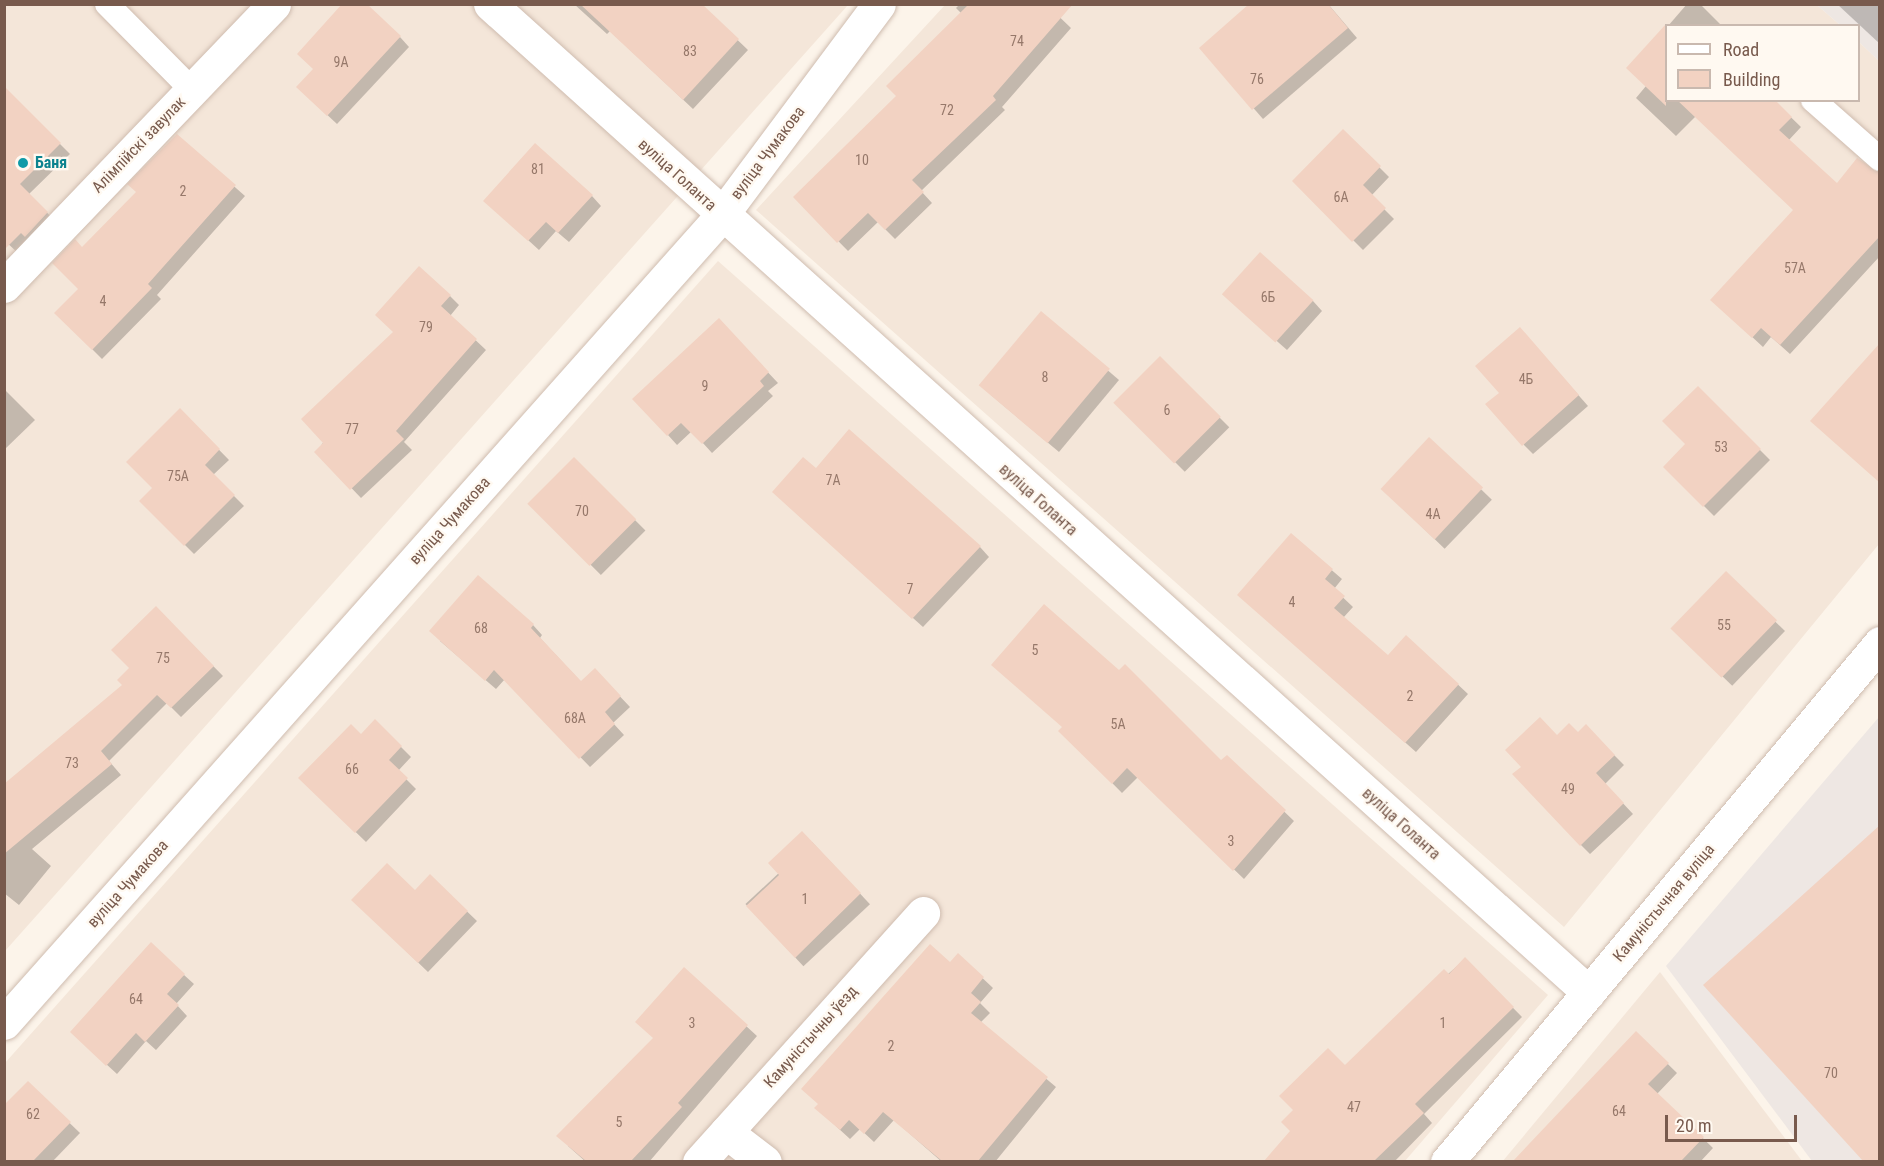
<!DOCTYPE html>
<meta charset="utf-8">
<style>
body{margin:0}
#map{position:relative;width:1884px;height:1166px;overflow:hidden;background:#fcf4ea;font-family:"Roboto Condensed",sans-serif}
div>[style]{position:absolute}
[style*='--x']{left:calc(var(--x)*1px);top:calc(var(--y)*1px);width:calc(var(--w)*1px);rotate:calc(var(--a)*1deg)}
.residential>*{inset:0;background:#f4e6d9}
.industrial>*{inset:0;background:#eee7e3}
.shadow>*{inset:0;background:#0003;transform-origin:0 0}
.building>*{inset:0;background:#f2d2c2;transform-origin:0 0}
.roads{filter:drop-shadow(0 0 2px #cfbcaf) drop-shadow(0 0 2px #cfbcaf)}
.lane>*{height:24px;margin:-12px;padding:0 12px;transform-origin:12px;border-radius:12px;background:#fff}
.street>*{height:33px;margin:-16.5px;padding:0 16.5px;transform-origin:16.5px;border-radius:16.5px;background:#fff}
.dots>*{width:16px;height:16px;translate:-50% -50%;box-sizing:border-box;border:3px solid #fff9f1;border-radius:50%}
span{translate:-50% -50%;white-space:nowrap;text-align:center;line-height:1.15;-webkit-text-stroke:4.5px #fff9f1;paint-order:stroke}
.number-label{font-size:14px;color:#96786a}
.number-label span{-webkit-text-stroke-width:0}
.street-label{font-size:16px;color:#785a4d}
.culture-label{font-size:16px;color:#0d838f;font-weight:700}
.left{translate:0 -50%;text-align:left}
.frame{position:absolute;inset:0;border:6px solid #785a4d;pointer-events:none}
.legend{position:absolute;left:1665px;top:24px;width:195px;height:78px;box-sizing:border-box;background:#fff9f1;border:2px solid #c9b9af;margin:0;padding:8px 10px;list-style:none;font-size:18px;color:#785a4d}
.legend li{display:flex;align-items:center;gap:12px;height:30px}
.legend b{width:30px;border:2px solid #c9b9af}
.scale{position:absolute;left:1665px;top:1115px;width:132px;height:27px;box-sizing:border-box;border:3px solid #785a4d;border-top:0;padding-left:8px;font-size:18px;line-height:21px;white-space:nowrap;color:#785a4d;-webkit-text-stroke:4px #fff9f1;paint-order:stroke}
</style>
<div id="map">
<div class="residential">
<div style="clip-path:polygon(5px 5px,848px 5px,5px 951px)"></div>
<div style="clip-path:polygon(945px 5px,1817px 5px,1840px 25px,1666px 26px,1666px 100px,1858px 100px,1859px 42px,1879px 61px,1879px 544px,1564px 927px,756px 210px)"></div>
<div style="clip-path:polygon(718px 261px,1548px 995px,1405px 1161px,5px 1162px,5px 1063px)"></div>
<div style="clip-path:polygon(1660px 972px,1802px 1161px,1502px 1162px)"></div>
</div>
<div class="industrial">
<div style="clip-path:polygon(1817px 5px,1879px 5px,1879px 61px,1859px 42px,1858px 26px,1840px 25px)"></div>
<div style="clip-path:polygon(1879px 717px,1879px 1161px,1812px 1161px,1666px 966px)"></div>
</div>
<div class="shadow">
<div style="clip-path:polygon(574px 4px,700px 4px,748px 50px,693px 109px,610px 31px,607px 34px)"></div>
<div style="clip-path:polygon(960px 4px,1046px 4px,1071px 28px,1002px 107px,1005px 110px,921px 191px,932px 203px,895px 239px,878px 222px,848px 251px,795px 197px,898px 96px,962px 14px,956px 8px)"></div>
<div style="clip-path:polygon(1328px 4px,1357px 38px,1263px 119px,1201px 48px)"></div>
<div style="clip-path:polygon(1687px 4px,1700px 4px,1722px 26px,1668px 26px)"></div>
<div style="clip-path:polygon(1837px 4px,1880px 4px,1880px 44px)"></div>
<div style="clip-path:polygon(1666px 27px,1666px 100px,1773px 100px,1801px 127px,1788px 141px,1837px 185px,1880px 173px,1880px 256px,1790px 354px,1771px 337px,1763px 347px,1722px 309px,1795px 210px,1696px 116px,1676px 136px,1636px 98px,1646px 86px,1628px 68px)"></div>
<div style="clip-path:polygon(400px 37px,409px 47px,337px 124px,308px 97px,315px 70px)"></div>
<div style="clip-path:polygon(4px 88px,70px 154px,29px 194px,57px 223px,19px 254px,4px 240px)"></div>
<div style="clip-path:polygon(1343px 131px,1389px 177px,1371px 196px,1394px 219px,1363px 250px,1294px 181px)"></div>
<div style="clip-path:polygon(177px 136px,245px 196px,157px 295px,161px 299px,102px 359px,56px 313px,80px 289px,82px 249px,138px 192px)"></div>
<div style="clip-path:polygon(592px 196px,601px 206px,569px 242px,556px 231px,539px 250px,495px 210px)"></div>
<div style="clip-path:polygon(450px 296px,459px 305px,450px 316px,486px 350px,404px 442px,412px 450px,361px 498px,317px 452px,394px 332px)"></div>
<div style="clip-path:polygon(1313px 301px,1322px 311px,1287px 350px,1235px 304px)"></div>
<div style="clip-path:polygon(1041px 313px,1119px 380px,1059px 452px,991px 395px)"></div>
<div style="clip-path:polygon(728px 330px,778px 383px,768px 391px,773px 396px,712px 453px,692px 431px,677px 445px,668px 435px)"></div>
<div style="clip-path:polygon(1529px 339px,1588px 406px,1533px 454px,1524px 445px,1501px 393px)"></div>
<div style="left:1160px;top:358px;width:98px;height:63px;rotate:45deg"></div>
<div style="clip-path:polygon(1698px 388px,1770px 460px,1714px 516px,1665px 467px,1687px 444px)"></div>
<div style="clip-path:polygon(4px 389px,35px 420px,4px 450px)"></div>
<div style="clip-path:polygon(180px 410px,229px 460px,213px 475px,244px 506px,194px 554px,141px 501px,154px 488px)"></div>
<div style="left:1430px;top:440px;width:86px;height:68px;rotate:44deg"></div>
<div style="left:574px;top:459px;width:101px;height:63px;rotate:45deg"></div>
<div style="clip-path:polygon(816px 470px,980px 547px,989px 557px,923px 627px,784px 502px)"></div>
<div style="clip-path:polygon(1291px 535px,1342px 579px,1334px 589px,1353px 607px,1343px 618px,1388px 657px,1407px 637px,1468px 694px,1416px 752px,1249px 604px)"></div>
<div style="left:1726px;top:574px;width:82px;height:76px;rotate:44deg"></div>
<div style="clip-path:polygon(156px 608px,223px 676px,181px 717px,167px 703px,109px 761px,121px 775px,32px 849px,51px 866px,19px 905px,4px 893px,4px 786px,124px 685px)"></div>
<div style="clip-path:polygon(533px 625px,542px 635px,540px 638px,582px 683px,595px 670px,630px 707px,613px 723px,624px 735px,590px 767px,505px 679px,496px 689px,440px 641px)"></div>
<div style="clip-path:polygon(375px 721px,411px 757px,398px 771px,416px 789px,366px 842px,300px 778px,361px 736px)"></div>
<div style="clip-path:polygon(1586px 727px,1624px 765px,1605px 784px,1633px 814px,1590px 854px,1581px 845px,1557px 737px,1579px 734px)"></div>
<div style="clip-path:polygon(1061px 731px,1221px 762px,1227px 757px,1294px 821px,1244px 879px,1138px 777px,1122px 793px)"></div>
<div style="left:812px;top:842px;width:85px;height:91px;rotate:47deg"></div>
<div style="clip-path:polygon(430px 876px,477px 921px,428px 972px,353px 900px,415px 892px)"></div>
<div style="clip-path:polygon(958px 955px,993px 988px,980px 1003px,990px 1013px,980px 1023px,1056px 1087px,995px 1162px,942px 1162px,894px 1120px,874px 1142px,860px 1129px,850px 1139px,826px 1117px)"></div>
<div style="clip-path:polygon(1465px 959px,1522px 1017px,1424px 1114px,1432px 1123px,1394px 1162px,1266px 1162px,1292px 1131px,1295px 1110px)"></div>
<div style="clip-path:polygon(684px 969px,757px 1036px,649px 1162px,586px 1162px,568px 1146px,655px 1038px)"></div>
<div style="clip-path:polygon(184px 975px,194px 984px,176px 1004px,187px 1016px,156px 1050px,146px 1041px,117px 1074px,81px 1041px)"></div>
<div style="clip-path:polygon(1637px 1034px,1677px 1073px,1657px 1094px,1713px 1148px,1700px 1162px,1545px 1162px,1529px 1146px)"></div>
<div style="clip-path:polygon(28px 1083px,80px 1133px,52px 1162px,4px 1162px,4px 1107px)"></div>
</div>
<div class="building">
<div style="clip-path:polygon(342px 4px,367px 4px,401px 36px,327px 116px,296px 87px,313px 69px,297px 54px)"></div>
<div style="clip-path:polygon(580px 4px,702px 4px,739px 39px,683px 100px)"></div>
<div style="clip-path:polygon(969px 4px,1073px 4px,993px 96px,996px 100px,912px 180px,924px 192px,885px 230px,868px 213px,837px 243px,793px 197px,896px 96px,886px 86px)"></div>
<div style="clip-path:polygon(1249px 4px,1328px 4px,1348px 28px,1252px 110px,1199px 48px)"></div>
<div style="clip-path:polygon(1666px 24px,1666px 106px,1626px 68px)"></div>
<div style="clip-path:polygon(4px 86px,61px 143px,20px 184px,48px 212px,25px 237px,21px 233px,4px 250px)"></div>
<div style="clip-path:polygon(1677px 100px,1775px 100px,1792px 117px,1779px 130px,1837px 183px,1857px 158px,1880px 173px,1880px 236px,1780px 345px,1761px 328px,1752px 338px,1710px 300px,1793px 210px)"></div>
<div style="clip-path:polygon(1343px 129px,1381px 166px,1363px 185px,1386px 208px,1352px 242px,1292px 181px)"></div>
<div style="clip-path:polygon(177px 134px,236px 185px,148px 284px,152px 288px,92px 350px,54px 313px,78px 289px,52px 263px,75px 239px,82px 247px,136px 192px,127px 184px)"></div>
<div style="clip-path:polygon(535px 143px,593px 195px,558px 233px,546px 222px,528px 241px,483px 201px)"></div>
<div style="left:1260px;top:252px;width:72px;height:57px;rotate:42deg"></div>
<div style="clip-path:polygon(419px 266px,451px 295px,441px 306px,477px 339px,396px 431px,404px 439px,350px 490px,314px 452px,323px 443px,301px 419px,393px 332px,375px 315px)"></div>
<div style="left:1041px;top:311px;width:90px;height:97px;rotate:40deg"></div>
<div style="clip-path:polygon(719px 318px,769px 372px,760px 381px,764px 386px,702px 444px,681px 423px,667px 436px,632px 399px)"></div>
<div style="clip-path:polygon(1520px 327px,1579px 395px,1522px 446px,1485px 404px,1499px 393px,1475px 366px)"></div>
<div style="clip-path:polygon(1880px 343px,1880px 483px,1810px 421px)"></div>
<div style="left:1160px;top:356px;width:86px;height:66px;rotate:45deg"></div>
<div style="clip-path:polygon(1698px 386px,1761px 449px,1703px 507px,1663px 467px,1685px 444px,1662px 421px)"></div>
<div style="clip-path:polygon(180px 408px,220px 449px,205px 465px,235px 495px,184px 546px,139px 501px,152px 488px,126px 462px)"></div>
<div style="clip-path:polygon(849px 429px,981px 546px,912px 619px,772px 492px,803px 457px,816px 468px)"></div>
<div style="left:1429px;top:437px;width:74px;height:71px;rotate:43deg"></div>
<div style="left:574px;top:457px;width:88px;height:66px;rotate:45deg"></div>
<div style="clip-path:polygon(1291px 533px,1333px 569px,1325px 579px,1345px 596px,1334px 608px,1388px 655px,1406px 635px,1459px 684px,1405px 743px,1237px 595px)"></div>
<div style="left:1726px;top:571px;width:71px;height:80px;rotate:44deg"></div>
<div style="clip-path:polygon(478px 575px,534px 624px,531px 628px,581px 681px,595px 668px,621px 696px,605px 712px,615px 724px,579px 759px,494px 670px,485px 681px,429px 631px)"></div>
<div style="clip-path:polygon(1044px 604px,1119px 670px,1125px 664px,1221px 760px,1227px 755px,1286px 810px,1233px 871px,1127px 768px,1112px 784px,1058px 731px,1062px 727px,991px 665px)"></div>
<div style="clip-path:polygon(156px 606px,214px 666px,171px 708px,157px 695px,101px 751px,112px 764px,4px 854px,4px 784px,122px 685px,117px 680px,129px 668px,111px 650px)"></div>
<div style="clip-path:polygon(1540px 717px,1557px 735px,1569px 723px,1578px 732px,1586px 724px,1615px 755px,1596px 773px,1624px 803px,1580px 846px,1512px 774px,1521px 767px,1505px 750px)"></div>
<div style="clip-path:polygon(375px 719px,402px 746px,389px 760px,408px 778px,355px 833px,298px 778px,351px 724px,361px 734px)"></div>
<div style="clip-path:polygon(1880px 825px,1880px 1161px,1863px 1161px,1703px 985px)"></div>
<div style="clip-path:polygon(802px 831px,861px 893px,795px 958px,746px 906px,779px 875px,768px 863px)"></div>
<div style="clip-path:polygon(387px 863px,415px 890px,430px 874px,468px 911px,418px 963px,351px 900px)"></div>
<div style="clip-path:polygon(151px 942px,185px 974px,167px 994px,179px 1005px,145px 1042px,136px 1033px,106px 1066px,70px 1032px)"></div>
<div style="clip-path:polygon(930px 944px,950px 962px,958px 953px,984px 977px,971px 993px,981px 1002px,971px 1013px,1048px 1077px,978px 1161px,942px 1161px,883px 1112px,864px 1134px,849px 1120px,840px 1130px,814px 1108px,818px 1104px,801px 1089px)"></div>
<div style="clip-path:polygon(1465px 957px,1514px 1007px,1415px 1104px,1424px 1113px,1374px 1161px,1264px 1161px,1290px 1131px,1281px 1122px,1293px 1110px,1279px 1096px,1328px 1048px,1345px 1065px,1444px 969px,1449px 974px)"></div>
<div style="clip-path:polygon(684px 967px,748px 1025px,678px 1103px,682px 1107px,631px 1161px,586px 1161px,556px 1136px,653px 1038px,635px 1022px)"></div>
<div style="clip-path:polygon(1636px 1031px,1669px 1063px,1648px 1084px,1704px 1137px,1681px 1161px,1513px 1161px)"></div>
<div style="clip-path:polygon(28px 1081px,71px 1122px,33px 1161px,4px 1161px,4px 1105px)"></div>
</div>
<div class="roads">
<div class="lane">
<div style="--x:107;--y:4;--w:121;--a:45.3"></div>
<div style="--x:1813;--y:100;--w:89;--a:41.4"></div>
</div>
<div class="street">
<div style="--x:490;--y:4;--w:1478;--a:41.98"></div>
<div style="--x:4;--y:286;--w:390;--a:-46.2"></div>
<div style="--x:4;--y:1023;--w:1080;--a:-48.38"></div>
<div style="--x:721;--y:216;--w:264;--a:-53.3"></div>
<div style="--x:726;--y:1132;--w:49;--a:37.6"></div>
<div style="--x:699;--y:1162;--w:335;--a:-48"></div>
<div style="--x:1447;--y:1162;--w:676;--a:-50.16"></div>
</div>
</div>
<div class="dots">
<div style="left:23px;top:163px;background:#0f9aa8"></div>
</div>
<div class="number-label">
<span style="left:1017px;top:41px">74</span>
<span style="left:690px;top:51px">83</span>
<span style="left:341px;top:62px">9А</span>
<span style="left:1257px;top:79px">76</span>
<span style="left:947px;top:110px">72</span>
<span style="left:862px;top:160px">10</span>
<span style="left:538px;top:169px">81</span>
<span style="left:183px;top:191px">2</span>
<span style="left:1341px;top:197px">6А</span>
<span style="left:1795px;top:268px">57А</span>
<span style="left:1268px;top:297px">6Б</span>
<span style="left:103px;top:301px">4</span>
<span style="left:426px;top:327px">79</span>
<span style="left:1045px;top:377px">8</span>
<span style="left:1526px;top:379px">4Б</span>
<span style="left:705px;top:386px">9</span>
<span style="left:1167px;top:410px">6</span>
<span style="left:352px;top:429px">77</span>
<span style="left:1721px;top:447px">53</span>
<span style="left:178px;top:476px">75А</span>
<span style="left:833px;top:480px">7А</span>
<span style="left:582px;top:511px">70</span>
<span style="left:1433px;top:514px">4А</span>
<span style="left:910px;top:589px">7</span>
<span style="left:1292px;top:602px">4</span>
<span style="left:1724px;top:625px">55</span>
<span style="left:481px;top:628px">68</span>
<span style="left:1035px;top:650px">5</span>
<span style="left:163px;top:658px">75</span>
<span style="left:1410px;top:696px">2</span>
<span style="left:575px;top:718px">68А</span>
<span style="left:1118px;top:724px">5А</span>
<span style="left:72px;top:763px">73</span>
<span style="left:352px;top:769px">66</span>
<span style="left:1568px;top:789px">49</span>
<span style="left:1231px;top:841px">3</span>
<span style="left:805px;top:899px">1</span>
<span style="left:136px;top:999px">64</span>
<span style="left:692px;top:1023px">3</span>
<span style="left:1443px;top:1023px">1</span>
<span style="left:891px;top:1046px">2</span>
<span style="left:1831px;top:1073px">70</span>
<span style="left:1354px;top:1107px">47</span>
<span style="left:1619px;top:1111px">64</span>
<span style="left:33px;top:1114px">62</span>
<span style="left:619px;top:1122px">5</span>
</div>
<div class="street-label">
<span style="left:139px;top:145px;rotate:-46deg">Алімпійскі завулак</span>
<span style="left:768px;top:153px;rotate:-53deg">вуліца Чумакова</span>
<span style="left:677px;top:175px;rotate:42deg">вуліца Голанта</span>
<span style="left:1038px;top:500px;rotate:42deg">вуліца Голанта</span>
<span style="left:450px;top:521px;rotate:-48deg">вуліца Чумакова</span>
<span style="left:1401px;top:824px;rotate:42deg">вуліца Голанта</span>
<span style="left:128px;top:884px;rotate:-48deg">вуліца Чумакова</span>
<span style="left:1664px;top:903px;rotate:-50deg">Камуністычная вуліца</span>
<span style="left:811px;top:1037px;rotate:-48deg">Камуністычны ўезд</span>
</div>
<div class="culture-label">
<span class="left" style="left:35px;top:163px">Баня</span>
</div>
<div class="frame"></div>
<ul class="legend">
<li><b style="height:8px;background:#fff"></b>Road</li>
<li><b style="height:16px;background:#f2d2c2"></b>Building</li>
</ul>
<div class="scale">20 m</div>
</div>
